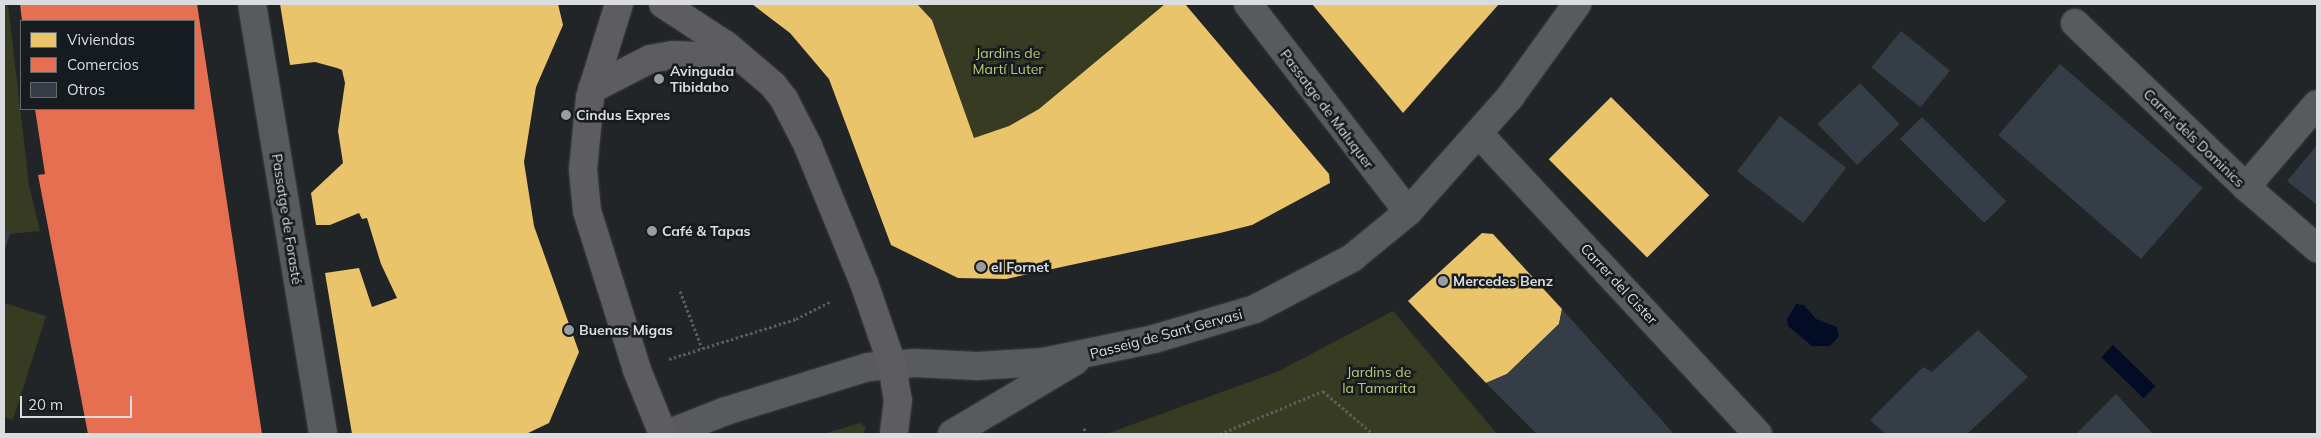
<!DOCTYPE html>
<meta charset="utf-8">
<style>
body{margin:0}
#map{position:relative;width:2321px;height:438px;overflow:hidden;background:#222527;font-family:Mulish,sans-serif}
div>[style]{position:absolute}
[style*='--x']{left:calc(var(--x)*1px);top:calc(var(--y)*1px);width:calc(var(--w)*1px);rotate:calc(var(--a)*1deg)}
.green>*{inset:0;background:#373b22}
.water>*{inset:0;background:#030c25;transform-origin:0 0}
.homes>*{inset:0;background:#e9c46a;transform-origin:0 0}
.shops>*{inset:0;background:#e76f51}
.building>*{inset:0;background:#353e46;transform-origin:0 0}
.path>*{height:3px;margin-top:-1.5px;transform-origin:0;background:repeating-linear-gradient(90deg,#5a5c5e 0 2.5px,transparent 0 5px)}
.roads{filter:drop-shadow(0 0 1px #3d3f42) drop-shadow(0 0 1px #3d3f42)}
.minor>*{height:28px;margin:-14px;padding:0 14px;transform-origin:14px;border-radius:14px;background:#585a5c}
.tertiary>*{height:28px;margin:-14px;padding:0 14px;transform-origin:14px;border-radius:14px;background:#585a5c}
.secondary>*{height:28px;margin:-14px;padding:0 14px;transform-origin:14px;border-radius:14px;background:#5d5c5e}
.dots>*{width:14px;height:14px;translate:-50% -50%;box-sizing:border-box;border:2px solid #161b20;border-radius:50%}
span{translate:-50% -50%;white-space:nowrap;text-align:center;line-height:1.15;-webkit-text-stroke:5px #161b20;paint-order:stroke}
.park-label{font-size:14px;color:#bdcb79}
.poi-label{font-size:14px;color:#d9dde0;font-weight:700}
.left{translate:0 -50%;text-align:left}
.street-label{font-size:14px;color:#d9dde0}
.frame{position:absolute;inset:0;border:5px solid #d9dde0;pointer-events:none}
.legend{position:absolute;left:20px;top:20px;width:175px;height:90px;box-sizing:border-box;background:#161b20;border:1px solid #64696d;margin:0;padding:6px 9px;list-style:none;font-size:15px;color:#d9dde0}
.legend li{display:flex;align-items:center;gap:10px;height:25px}
.legend b{width:25px;border:1px solid #64696d}
.scale{position:absolute;left:20px;top:396px;width:112px;height:22px;box-sizing:border-box;border:2px solid #d9dde0;border-top:0;padding-left:6px;font-size:15px;line-height:18px;white-space:nowrap;color:#d9dde0;-webkit-text-stroke:4px #161b20;paint-order:stroke}
</style>
<div id="map">
<div class="green">
<div style="clip-path:polygon(4px 4px,8px 4px,29px 185px,40px 231px,7px 234px,4px 244px)"></div>
<div style="clip-path:polygon(917px 4px,1165px 4px,1039px 109px,1009px 126px,974px 138px,932px 20px)"></div>
<div style="clip-path:polygon(4px 303px,46px 316px,13px 420px,4px 417px)"></div>
<div style="clip-path:polygon(1393px 311px,1497px 434px,1106px 434px,1277px 372px)"></div>
<div style="clip-path:polygon(860px 423px,866px 427px,863px 434px,824px 434px)"></div>
</div>
<div class="water">
<div style="clip-path:polygon(1796px 304px,1804px 305px,1816px 319px,1837px 327px,1839px 336px,1830px 346px,1812px 346px,1788px 326px,1787px 319px)"></div>
<div style="left:2113px;top:345px;width:59px;height:17px;rotate:44deg"></div>
</div>
<div class="homes">
<div style="clip-path:polygon(280px 4px,558px 4px,563px 25px,536px 87px,524px 162px,534px 226px,579px 352px,549px 423px,526px 434px,352px 434px,325px 273px,359px 268px,372px 307px,397px 298px,381px 264px,367px 218px,362px 219px,359px 213px,330px 225px,316px 225px,311px 193px,343px 163px,338px 131px,345px 83px,342px 70px,337px 68px,315px 62px,290px 65px)"></div>
<div style="clip-path:polygon(752px 4px,917px 4px,932px 20px,974px 138px,1009px 126px,1039px 109px,1165px 4px,1185px 4px,1329px 174px,1330px 183px,1252px 225px,1220px 233px,1006px 279px,958px 278px,891px 245px,829px 79px,790px 33px)"></div>
<div style="clip-path:polygon(1312px 4px,1499px 4px,1403px 113px)"></div>
<div style="left:1611px;top:97px;width:139px;height:88px;rotate:45deg"></div>
<div style="clip-path:polygon(1482px 233px,1493px 234px,1562px 309px,1559px 324px,1507px 374px,1486px 383px,1408px 301px)"></div>
</div>
<div class="shops">
<div style="clip-path:polygon(20px 4px,197px 4px,262px 434px,88px 434px,38px 175px,45px 174px,35px 109px,194px 109px,194px 21px,22px 21px)"></div>
</div>
<div class="building">
<div style="left:1901px;top:31px;width:63px;height:47px;rotate:39deg"></div>
<div style="left:2060px;top:64px;width:189px;height:94px;rotate:41deg"></div>
<div style="left:1860px;top:83px;width:57px;height:59px;rotate:46deg"></div>
<div style="left:1780px;top:116px;width:84px;height:70px;rotate:38deg"></div>
<div style="left:1922px;top:117px;width:119px;height:31px;rotate:45deg"></div>
<div style="clip-path:polygon(2317px 145px,2317px 205px,2287px 181px)"></div>
<div style="clip-path:polygon(11px 230px,4px 253px,4px 231px)"></div>
<div style="clip-path:polygon(1562px 309px,1674px 434px,1537px 434px,1486px 383px,1507px 374px,1559px 324px)"></div>
<div style="clip-path:polygon(1978px 330px,2028px 377px,1967px 434px,1886px 434px,1870px 420px,1923px 367px,1932px 372px)"></div>
<div style="clip-path:polygon(2116px 394px,2153px 434px,2076px 434px)"></div>
</div>
<div class="path">
<div style="--x:680;--y:291;--w:61;--a:68.9"></div>
<div style="--x:669;--y:359;--w:133;--a:-17.5"></div>
<div style="--x:796;--y:319;--w:38;--a:-27"></div>
<div style="--x:1084;--y:428;--w:6;--a:72"></div>
<div style="--x:1220;--y:434;--w:112;--a:-22.7"></div>
<div style="--x:1323;--y:391;--w:66;--a:40.7"></div>
</div>
<div class="roads">
<div class="minor">
<div style="--x:252;--y:4;--w:436;--a:80.6"></div>
<div style="--x:1248;--y:4;--w:262;--a:52.4"></div>
<div style="--x:2075;--y:23;--w:237;--a:43.8"></div>
<div style="--x:2246;--y:187;--w:94;--a:40.7"></div>
<div style="--x:1480;--y:135;--w:408;--a:47.1"></div>
<div style="--x:2246;--y:187;--w:109;--a:-49.5"></div>
</div>
<div class="tertiary">
<div style="--x:667;--y:434;--w:63;--a:-21.3"></div>
<div style="--x:726;--y:411;--w:149;--a:-17.2"></div>
<div style="--x:868;--y:367;--w:47;--a:-4.9"></div>
<div style="--x:915;--y:363;--w:62;--a:2.8"></div>
<div style="--x:977;--y:366;--w:66;--a:-3.5"></div>
<div style="--x:1043;--y:362;--w:113;--a:-11.7"></div>
<div style="--x:1154;--y:339;--w:105;--a:-16.5"></div>
<div style="--x:1255;--y:309;--w:110;--a:-27.7"></div>
<div style="--x:1352;--y:258;--w:72;--a:-39.4"></div>
<div style="--x:1408;--y:212;--w:154;--a:-48.4"></div>
<div style="--x:1510;--y:97;--w:115;--a:-54.2"></div>
<div style="--x:952;--y:434;--w:143;--a:-30.7"></div>
</div>
<div class="secondary">
<div style="--x:619;--y:4;--w:97;--a:107.3"></div>
<div style="--x:590;--y:97;--w:73;--a:95.5"></div>
<div style="--x:583;--y:170;--w:41;--a:84.4"></div>
<div style="--x:587;--y:211;--w:167;--a:72.5"></div>
<div style="--x:637;--y:370;--w:69;--a:67.9"></div>
<div style="--x:663;--y:4;--w:75;--a:33.1"></div>
<div style="--x:726;--y:45;--w:62;--a:40.4"></div>
<div style="--x:773;--y:85;--w:18;--a:52"></div>
<div style="--x:784;--y:99;--w:53;--a:62.9"></div>
<div style="--x:808;--y:146;--w:148;--a:67.8"></div>
<div style="--x:864;--y:283;--w:86;--a:70.9"></div>
<div style="--x:892;--y:364;--w:36;--a:81"></div>
<div style="--x:898;--y:400;--w:34;--a:97"></div>
<div style="--x:592;--y:89;--w:65;--a:-27.3"></div>
<div style="--x:650;--y:59;--w:23;--a:-10"></div>
<div style="--x:673;--y:55;--w:68;--a:2.5"></div>
</div>
</div>
<div class="dots">
<div style="left:659px;top:79px;background:#999d9f"></div>
<div style="left:566px;top:115px;background:#999d9f"></div>
<div style="left:652px;top:231px;background:#999d9f"></div>
<div style="left:981px;top:267px;background:#999d9f"></div>
<div style="left:1443px;top:281px;background:#999d9f"></div>
<div style="left:569px;top:330px;background:#999d9f"></div>
</div>
<div class="park-label">
<span style="left:1008px;top:61px">Jardins de<br>Martí Luter</span>
<span style="left:1379px;top:380px">Jardins de<br>la Tamarita</span>
</div>
<div class="poi-label">
<span class="left" style="left:670px;top:79px">Avinguda<br>Tibidabo</span>
<span class="left" style="left:576px;top:115px">Cindus Expres</span>
<span class="left" style="left:662px;top:231px">Café &amp; Tapas</span>
<span class="left" style="left:991px;top:267px">el Fornet</span>
<span class="left" style="left:1453px;top:281px">Mercedes Benz</span>
<span class="left" style="left:579px;top:330px">Buenas Migas</span>
</div>
<div class="street-label">
<span style="left:1327px;top:109px;rotate:53deg">Passatge de Maluquer</span>
<span style="left:2194px;top:138px;rotate:44deg">Carrer dels Dominics</span>
<span style="left:287px;top:219px;rotate:81deg">Passatge de Forasté</span>
<span style="left:1619px;top:284px;rotate:47deg">Carrer del Cister</span>
<span style="left:1166px;top:334px;rotate:-15deg">Passeig de Sant Gervasi</span>
</div>
<div class="frame"></div>
<ul class="legend">
<li><b style="height:14px;background:#e9c46a"></b>Viviendas</li>
<li><b style="height:14px;background:#e76f51"></b>Comercios</li>
<li><b style="height:14px;background:#353e46"></b>Otros</li>
</ul>
<div class="scale">20 m</div>
</div>
